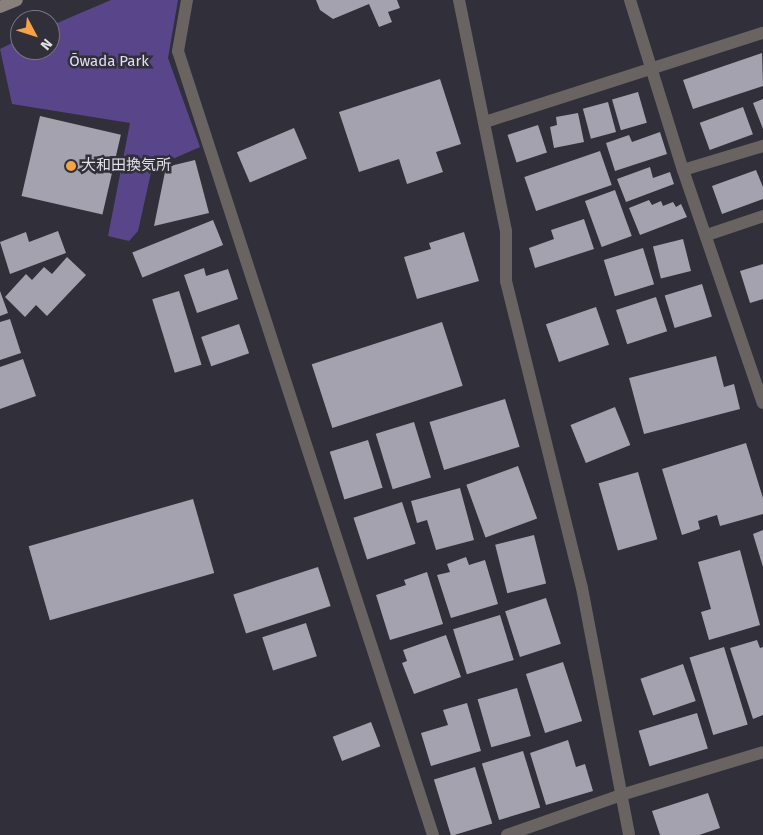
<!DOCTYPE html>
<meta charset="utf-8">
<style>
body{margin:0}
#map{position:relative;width:763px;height:835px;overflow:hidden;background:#312f39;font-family:"Fira Sans","Noto Sans JP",sans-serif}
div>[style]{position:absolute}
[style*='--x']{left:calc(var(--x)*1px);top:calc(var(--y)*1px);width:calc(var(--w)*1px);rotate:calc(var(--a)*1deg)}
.green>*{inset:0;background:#59468a}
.building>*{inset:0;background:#a4a2af;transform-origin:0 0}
.street>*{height:12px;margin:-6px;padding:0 6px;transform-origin:6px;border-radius:6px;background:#696461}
.secondary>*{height:12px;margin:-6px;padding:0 6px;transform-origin:6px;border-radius:6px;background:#88817b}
.dots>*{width:14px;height:14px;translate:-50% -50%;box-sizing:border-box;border:2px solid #312f39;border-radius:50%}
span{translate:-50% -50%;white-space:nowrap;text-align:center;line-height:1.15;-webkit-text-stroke:5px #312f39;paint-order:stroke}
.park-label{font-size:15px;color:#e1ddf4}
.poi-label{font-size:15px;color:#e1e0e7}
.left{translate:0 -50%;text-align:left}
.north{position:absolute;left:10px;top:10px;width:50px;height:50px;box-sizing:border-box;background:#312f39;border:1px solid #77767f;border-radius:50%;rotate:130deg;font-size:14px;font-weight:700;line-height:20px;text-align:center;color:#e1e0e7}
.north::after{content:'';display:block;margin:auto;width:18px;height:22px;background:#f6a247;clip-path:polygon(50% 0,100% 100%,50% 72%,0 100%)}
</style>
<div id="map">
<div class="green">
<div style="clip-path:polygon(111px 0,178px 0,168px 58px,200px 147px,152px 168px,138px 231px,129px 241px,108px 236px,130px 123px,12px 104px,0 49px,20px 39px,20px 50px,50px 50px,50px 26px)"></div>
</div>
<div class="building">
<div style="clip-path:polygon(316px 0,397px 0,400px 8px,388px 12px,392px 22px,379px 27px,369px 4px,333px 19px,320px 10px)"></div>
<div style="clip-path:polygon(762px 53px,763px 86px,693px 109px,683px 80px)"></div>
<div style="clip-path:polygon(440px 79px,461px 144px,436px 152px,443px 172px,407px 184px,399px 159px,359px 172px,339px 112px)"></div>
<div style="left:638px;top:92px;width:32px;height:27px;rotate:74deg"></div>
<div style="clip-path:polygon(763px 99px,763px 129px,753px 103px)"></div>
<div style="left:608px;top:102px;width:31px;height:26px;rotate:75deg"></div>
<div style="left:743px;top:107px;width:29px;height:46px;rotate:70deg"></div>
<div style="clip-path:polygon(578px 113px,584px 142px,554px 148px,550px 127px,557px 125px,556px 117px)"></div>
<div style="left:40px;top:116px;width:83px;height:82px;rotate:13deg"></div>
<div style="left:538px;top:125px;width:29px;height:32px;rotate:72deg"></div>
<div style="left:294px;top:128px;width:33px;height:62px;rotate:67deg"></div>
<div style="clip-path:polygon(660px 132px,667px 154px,615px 171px,606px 143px,629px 135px,632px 142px)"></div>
<div style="left:600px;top:151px;width:36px;height:80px;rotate:71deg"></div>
<div style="clip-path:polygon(195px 160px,209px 213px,154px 226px,166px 167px)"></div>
<div style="clip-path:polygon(650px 167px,653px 178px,670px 172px,674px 184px,626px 202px,617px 179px)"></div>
<div style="clip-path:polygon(756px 170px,763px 187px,763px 199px,722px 214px,712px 186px)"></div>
<div style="left:615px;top:190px;width:49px;height:32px;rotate:70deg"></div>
<div style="clip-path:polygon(649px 200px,652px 205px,661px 201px,663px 206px,673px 202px,676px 207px,681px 204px,687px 217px,640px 235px,629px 208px)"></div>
<div style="clip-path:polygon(584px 219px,594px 249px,535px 268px,529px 248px,554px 239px,551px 230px)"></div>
<div style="left:213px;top:220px;width:27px;height:87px;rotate:68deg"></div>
<div style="clip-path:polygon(58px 231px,66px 253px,10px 274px,0 242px,26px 232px,29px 242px)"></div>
<div style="clip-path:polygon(464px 232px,479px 281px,417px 299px,404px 257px,431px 249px,429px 243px)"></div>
<div style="left:683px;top:239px;width:33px;height:31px;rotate:76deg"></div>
<div style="left:643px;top:248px;width:38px;height:41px;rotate:73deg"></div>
<div style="clip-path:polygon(67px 257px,86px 275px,47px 316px,36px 305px,25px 317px,5px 297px,26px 274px,32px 280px,44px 267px,52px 274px)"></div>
<div style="clip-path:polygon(763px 264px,763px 299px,750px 303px,740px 271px)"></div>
<div style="clip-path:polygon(204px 268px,206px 276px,228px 269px,238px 299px,197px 313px,184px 275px)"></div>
<div style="left:702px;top:284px;width:34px;height:39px;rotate:73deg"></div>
<div style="clip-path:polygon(0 291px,8px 313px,0 316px)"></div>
<div style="left:179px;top:291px;width:77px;height:28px;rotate:73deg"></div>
<div style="left:656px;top:297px;width:36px;height:42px;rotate:72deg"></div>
<div style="left:596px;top:307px;width:40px;height:53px;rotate:71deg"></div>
<div style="clip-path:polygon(10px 319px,21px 353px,0 360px,0 322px)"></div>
<div style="left:442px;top:322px;width:67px;height:137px;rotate:72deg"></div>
<div style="left:239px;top:324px;width:31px;height:40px;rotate:71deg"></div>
<div style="clip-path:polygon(716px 356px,724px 387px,734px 384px,740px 409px,644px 434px,629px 378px)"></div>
<div style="clip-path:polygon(23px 359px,36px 396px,0 409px,0 367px)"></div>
<div style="left:505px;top:399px;width:50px;height:79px;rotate:73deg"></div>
<div style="left:615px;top:407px;width:41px;height:48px;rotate:68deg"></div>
<div style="left:414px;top:422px;width:58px;height:40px;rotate:73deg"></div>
<div style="left:368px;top:440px;width:50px;height:40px;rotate:73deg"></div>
<div style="clip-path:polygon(746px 443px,763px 498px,763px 514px,720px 526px,717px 515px,698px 521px,700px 529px,682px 535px,662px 469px)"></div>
<div style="left:518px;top:466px;width:56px;height:55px;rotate:70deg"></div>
<div style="left:638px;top:472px;width:70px;height:41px;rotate:74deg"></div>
<div style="clip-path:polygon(460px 488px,474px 540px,436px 550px,427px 520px,417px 523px,411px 501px)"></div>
<div style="left:193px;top:499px;width:77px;height:171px;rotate:74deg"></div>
<div style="left:402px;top:502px;width:44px;height:51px;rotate:72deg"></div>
<div style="clip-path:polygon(763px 530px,763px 567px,753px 534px)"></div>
<div style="left:534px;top:535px;width:50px;height:40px;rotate:76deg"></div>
<div style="clip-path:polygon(740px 550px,760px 625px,709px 640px,701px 612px,711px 609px,698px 562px)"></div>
<div style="clip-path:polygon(466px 557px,469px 565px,485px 560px,498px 604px,451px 618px,437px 575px,450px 572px,447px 564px)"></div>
<div style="left:318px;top:567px;width:41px;height:89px;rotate:72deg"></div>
<div style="clip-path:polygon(427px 572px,443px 624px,390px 640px,376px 595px,406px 585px,404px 580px)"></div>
<div style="left:546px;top:598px;width:48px;height:43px;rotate:72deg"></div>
<div style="left:500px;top:615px;width:47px;height:49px;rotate:73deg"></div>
<div style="left:306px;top:623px;width:35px;height:46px;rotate:72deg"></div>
<div style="clip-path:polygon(446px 635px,461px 677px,414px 694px,402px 663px,407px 661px,403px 650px)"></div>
<div style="clip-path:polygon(757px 640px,760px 648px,763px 647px,763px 715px,753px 719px,730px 648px)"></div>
<div style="left:724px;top:647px;width:81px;height:36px;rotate:73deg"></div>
<div style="left:563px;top:662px;width:62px;height:39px;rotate:72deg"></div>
<div style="left:683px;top:664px;width:39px;height:45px;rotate:71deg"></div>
<div style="left:517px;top:688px;width:50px;height:41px;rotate:74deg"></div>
<div style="clip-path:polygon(467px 703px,481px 751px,431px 766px,421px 733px,448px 725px,443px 710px)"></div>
<div style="left:697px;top:713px;width:37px;height:61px;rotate:73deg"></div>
<div style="left:371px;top:722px;width:26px;height:41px;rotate:69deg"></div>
<div style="clip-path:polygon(568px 740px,576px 767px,585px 764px,593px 791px,546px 805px,530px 753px)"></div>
<div style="left:523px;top:751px;width:59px;height:43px;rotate:73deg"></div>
<div style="left:475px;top:767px;width:59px;height:43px;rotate:73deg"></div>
<div style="clip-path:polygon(708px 793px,720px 828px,699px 835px,660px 835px,652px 811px)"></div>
</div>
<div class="street">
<div style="--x:187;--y:0;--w:52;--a:100"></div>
<div style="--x:178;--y:51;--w:824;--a:71.98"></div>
<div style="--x:459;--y:0;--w:236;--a:78.5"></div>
<div style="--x:506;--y:231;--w:50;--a:90"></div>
<div style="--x:506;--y:281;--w:316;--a:76.1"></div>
<div style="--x:582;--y:588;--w:251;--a:79.2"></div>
<div style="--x:630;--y:0;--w:178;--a:72.7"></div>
<div style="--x:683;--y:170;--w:246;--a:71.1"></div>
<div style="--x:485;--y:122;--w:292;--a:-17.8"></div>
<div style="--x:683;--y:170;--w:84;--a:-16.7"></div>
<div style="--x:707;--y:235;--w:59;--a:-18.7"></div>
<div style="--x:507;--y:835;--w:121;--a:-19.3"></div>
<div style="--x:621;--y:795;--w:148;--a:-16.8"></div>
</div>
<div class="secondary">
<div style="--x:0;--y:7;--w:18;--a:-22"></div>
</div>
<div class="dots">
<div style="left:71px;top:166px;background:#f6a247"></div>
</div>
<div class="park-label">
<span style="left:109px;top:62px">Ōwada Park</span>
</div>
<div class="poi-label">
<span class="left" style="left:81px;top:166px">大和田換気所</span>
</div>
<div class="north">N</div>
</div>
